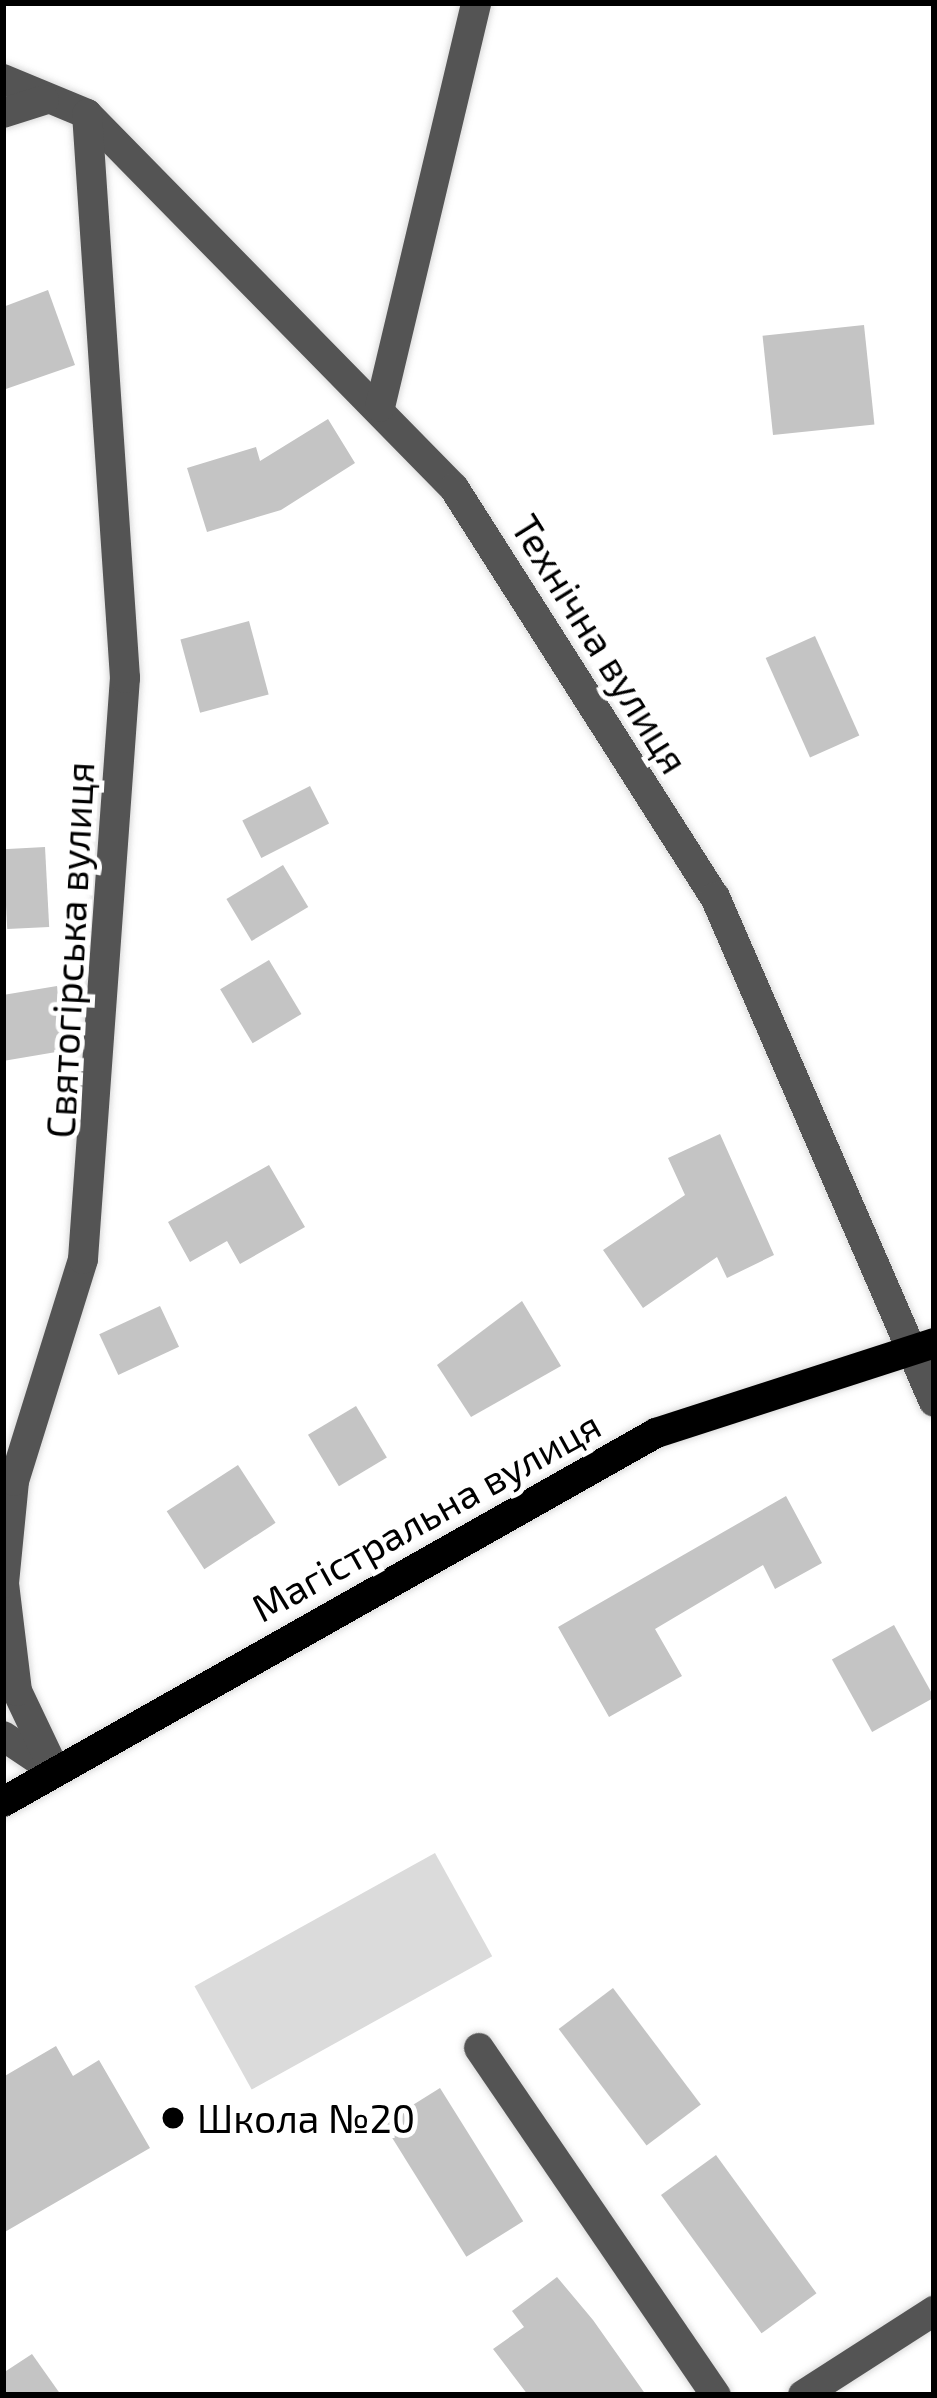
<!DOCTYPE html>
<meta charset="utf-8">
<style>
body{margin:0}
#map{position:relative;width:937px;height:2398px;overflow:hidden;background:#fff;font-family:"Exo 2",sans-serif}
div>[style]{position:absolute}
[style*='--x']{left:calc(var(--x)*1px);top:calc(var(--y)*1px);width:calc(var(--w)*1px);rotate:calc(var(--a)*1deg)}
.green>*{inset:0;background:#dbdbdb;transform-origin:0 0}
.building>*{inset:0;background:#c4c4c4;transform-origin:0 0}
.roads{filter:drop-shadow(0 0 3px #dbdbdb) drop-shadow(0 0 3px #dbdbdb)}
.minor>*{height:30px;margin:-15px;padding:0 15px;transform-origin:15px;border-radius:15px;background:#545454}
.major>*{height:30px;margin:-15px;padding:0 15px;transform-origin:15px;border-radius:15px;background:#000}
.dots>*{width:33px;height:33px;translate:-50% -50%;box-sizing:border-box;border:6px solid #fff;border-radius:50%}
span{translate:-50% -50%;white-space:nowrap;text-align:center;line-height:1.15;-webkit-text-stroke:10px #fff;paint-order:stroke}
.street-label{font-size:39px;color:#000}
.poi-label{font-size:39px;color:#000}
.left{translate:0 -50%;text-align:left}
.frame{position:absolute;inset:0;border:6px solid #000;pointer-events:none}
</style>
<div id="map">
<div class="green">
<div style="left:435px;top:1853px;width:118px;height:275px;rotate:61deg"></div>
</div>
<div class="building">
<div style="clip-path:polygon(48px 290px,75px 365px,3px 390px,3px 307px)"></div>
<div style="left:864px;top:325px;width:100px;height:102px;rotate:84deg"></div>
<div style="clip-path:polygon(328px 419px,355px 463px,281px 510px,207px 532px,187px 468px,256px 447px,260px 461px)"></div>
<div style="left:249px;top:621px;width:76px;height:71px;rotate:75deg"></div>
<div style="left:815px;top:636px;width:109px;height:54px;rotate:66deg"></div>
<div style="left:310px;top:786px;width:42px;height:76px;rotate:63deg"></div>
<div style="left:45px;top:847px;width:80px;height:42px;rotate:87deg"></div>
<div style="left:283px;top:865px;width:49px;height:66px;rotate:59deg"></div>
<div style="left:269px;top:960px;width:63px;height:57px;rotate:59deg"></div>
<div style="clip-path:polygon(57px 986px,68px 1050px,3px 1061px,3px 995px)"></div>
<div style="clip-path:polygon(720px 1134px,774px 1255px,727px 1278px,717px 1257px,643px 1308px,603px 1250px,685px 1195px,668px 1158px)"></div>
<div style="clip-path:polygon(269px 1165px,305px 1227px,240px 1264px,227px 1241px,190px 1262px,168px 1222px)"></div>
<div style="clip-path:polygon(522px 1301px,561px 1366px,471px 1417px,437px 1365px)"></div>
<div style="left:160px;top:1306px;width:45px;height:67px;rotate:65deg"></div>
<div style="left:356px;top:1406px;width:60px;height:56px;rotate:59deg"></div>
<div style="left:238px;top:1465px;width:69px;height:85px;rotate:57deg"></div>
<div style="clip-path:polygon(786px 1496px,822px 1563px,775px 1589px,763px 1565px,655px 1629px,682px 1676px,609px 1717px,558px 1627px)"></div>
<div style="left:894px;top:1625px;width:83px;height:71px;rotate:61deg"></div>
<div style="left:613px;top:1988px;width:146px;height:68px;rotate:53deg"></div>
<div style="clip-path:polygon(56px 2046px,73px 2076px,99px 2060px,150px 2148px,3px 2233px,3px 2077px)"></div>
<div style="left:440px;top:2088px;width:157px;height:67px;rotate:58deg"></div>
<div style="left:716px;top:2155px;width:171px;height:68px;rotate:54deg"></div>
<div style="clip-path:polygon(557px 2277px,593px 2320px,646px 2395px,528px 2395px,493px 2349px,524px 2327px,512px 2311px)"></div>
<div style="clip-path:polygon(32px 2354px,61px 2395px,3px 2395px,3px 2373px)"></div>
</div>
<div class="roads">
<div class="minor">
<div style="--x:3;--y:79;--w:91;--a:22.6"></div>
<div style="--x:87;--y:114;--w:524;--a:45.54"></div>
<div style="--x:454;--y:488;--w:485;--a:57.5"></div>
<div style="--x:715;--y:897;--w:550;--a:66.56"></div>
<div style="--x:3;--y:113;--w:43;--a:-17.6"></div>
<div style="--x:380;--y:407;--w:415;--a:-76.6"></div>
<div style="--x:3;--y:1736;--w:63;--a:33.9"></div>
<div style="--x:55;--y:1771;--w:89;--a:-115.4"></div>
<div style="--x:17;--y:1691;--w:109;--a:-96.9"></div>
<div style="--x:4;--y:1583;--w:102;--a:-84.4"></div>
<div style="--x:14;--y:1481;--w:232;--a:-72.7"></div>
<div style="--x:83;--y:1259;--w:583;--a:-85.87"></div>
<div style="--x:125;--y:678;--w:565;--a:-93.85"></div>
<div style="--x:479;--y:2048;--w:420;--a:55.7"></div>
<div style="--x:803;--y:2395;--w:156;--a:-32.7"></div>
</div>
<div class="major">
<div style="--x:3;--y:1802;--w:750;--a:-29.47"></div>
<div style="--x:656;--y:1433;--w:292;--a:-17.9"></div>
</div>
</div>
<div class="dots">
<div style="left:173px;top:2118px;background:#000"></div>
</div>
<div class="street-label">
<span style="left:600px;top:644px;rotate:58deg">Технічна вулиця</span>
<span style="left:70px;top:950px;rotate:-87deg">Святогірська вулиця</span>
<span style="left:426px;top:1516px;rotate:-29deg">Магістральна вулиця</span>
</div>
<div class="poi-label">
<span class="left" style="left:197px;top:2118px">Школа №20</span>
</div>
<div class="frame"></div>
</div>
